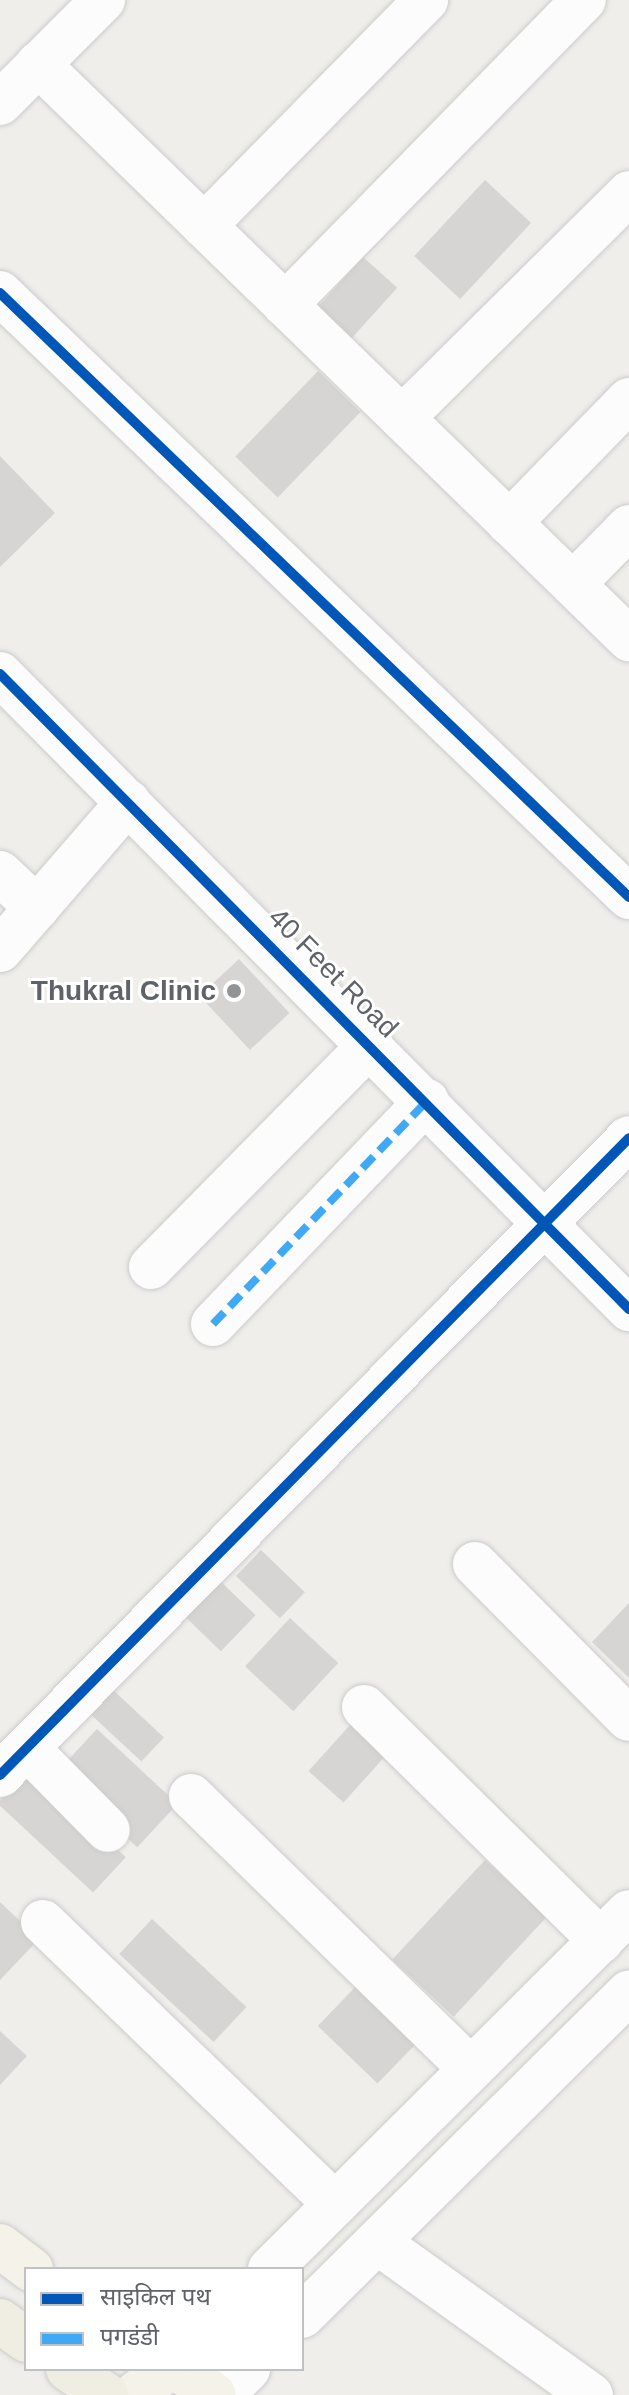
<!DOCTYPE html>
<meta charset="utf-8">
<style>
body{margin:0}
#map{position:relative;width:629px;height:2395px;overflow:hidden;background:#efeeea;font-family:Helvetica,"Noto Sans Devanagari",sans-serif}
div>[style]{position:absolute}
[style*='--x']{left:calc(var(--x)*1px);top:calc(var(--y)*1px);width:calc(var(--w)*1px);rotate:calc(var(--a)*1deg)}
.building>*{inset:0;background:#d6d5d3;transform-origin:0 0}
.roads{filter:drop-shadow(0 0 2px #cbcccc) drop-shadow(0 0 2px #cbcccc)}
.minor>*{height:44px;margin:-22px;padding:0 22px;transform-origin:22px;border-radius:22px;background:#fdfcfc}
.major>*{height:44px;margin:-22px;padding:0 22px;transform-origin:22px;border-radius:22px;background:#f4f2e9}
.highway>*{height:44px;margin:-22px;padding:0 22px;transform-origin:22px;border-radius:22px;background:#f0ede3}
.quiet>*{height:8px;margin-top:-4px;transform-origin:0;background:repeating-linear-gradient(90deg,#3fa9f5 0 16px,transparent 0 24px)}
.cycleway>*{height:10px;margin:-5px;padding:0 5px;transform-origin:5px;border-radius:5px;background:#0057b8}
.dots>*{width:22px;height:22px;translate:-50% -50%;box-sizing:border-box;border:4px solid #fff;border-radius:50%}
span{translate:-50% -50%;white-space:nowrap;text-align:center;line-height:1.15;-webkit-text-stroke:6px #fff;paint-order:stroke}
.street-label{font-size:28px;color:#5f6368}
.poi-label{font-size:28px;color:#5f6368;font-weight:700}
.right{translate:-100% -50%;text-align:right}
.legend{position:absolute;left:24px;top:2267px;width:280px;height:104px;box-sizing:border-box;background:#fff;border:2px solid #bfc1c3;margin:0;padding:10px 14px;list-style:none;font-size:24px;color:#5f6368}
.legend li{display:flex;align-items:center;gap:16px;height:40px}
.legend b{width:40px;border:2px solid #bfc1c3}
</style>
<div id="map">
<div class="building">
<div style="left:485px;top:180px;width:63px;height:104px;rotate:43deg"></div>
<div style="left:363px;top:257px;width:46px;height:70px;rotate:42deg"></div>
<div style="left:318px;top:371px;width:59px;height:119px;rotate:44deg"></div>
<div style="clip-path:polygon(0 456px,55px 513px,0 567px)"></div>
<div style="left:239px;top:959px;width:74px;height:54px;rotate:47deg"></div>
<div style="left:261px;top:1550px;width:61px;height:36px;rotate:44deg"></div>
<div style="left:216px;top:1577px;width:55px;height:50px;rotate:44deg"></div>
<div style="clip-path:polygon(629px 1603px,629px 1678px,592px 1642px)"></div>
<div style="left:290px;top:1618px;width:66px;height:66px;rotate:43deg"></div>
<div style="left:112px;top:1689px;width:71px;height:33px;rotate:43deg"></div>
<div style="left:350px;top:1725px;width:47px;height:62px;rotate:42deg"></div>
<div style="left:97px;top:1729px;width:110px;height:59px;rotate:43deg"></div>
<div style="left:30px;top:1768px;width:131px;height:48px;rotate:43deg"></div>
<div style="left:485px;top:1860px;width:84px;height:136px;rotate:43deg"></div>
<div style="clip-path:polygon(0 1902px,39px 1939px,0 1980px)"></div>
<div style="left:152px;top:1919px;width:129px;height:48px;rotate:43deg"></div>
<div style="left:365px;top:1977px;width:83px;height:68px;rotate:44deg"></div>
<div style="clip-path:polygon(0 2031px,27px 2056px,0 2085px)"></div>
</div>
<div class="roads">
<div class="minor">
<div style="--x:38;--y:64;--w:825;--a:44.21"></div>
<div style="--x:0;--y:103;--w:146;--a:-45"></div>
<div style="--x:204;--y:226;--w:317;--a:-45.5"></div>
<div style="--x:0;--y:293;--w:872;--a:43.84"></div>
<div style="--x:285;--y:305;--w:427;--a:-45.6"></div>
<div style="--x:402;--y:418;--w:320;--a:-44.7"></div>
<div style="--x:509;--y:523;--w:172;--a:-45.7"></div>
<div style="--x:573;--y:584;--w:80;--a:-45.5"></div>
<div style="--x:0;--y:674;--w:894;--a:45.27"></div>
<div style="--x:0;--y:873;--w:51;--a:43.4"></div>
<div style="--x:0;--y:950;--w:196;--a:-49.1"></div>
<div style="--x:151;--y:1267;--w:313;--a:-45.4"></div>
<div style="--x:213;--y:1324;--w:309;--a:-46.2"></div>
<div style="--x:475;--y:1564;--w:218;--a:45.2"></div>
<div style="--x:364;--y:1707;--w:333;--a:44.6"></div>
<div style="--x:27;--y:1748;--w:115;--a:45.4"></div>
<div style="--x:0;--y:1775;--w:895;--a:-45.36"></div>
<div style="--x:191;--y:1796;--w:391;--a:44.3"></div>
<div style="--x:43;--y:1922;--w:406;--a:44"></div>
<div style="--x:377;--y:2242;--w:263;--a:35.6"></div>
<div style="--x:270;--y:2269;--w:506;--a:-44.84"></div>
<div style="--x:302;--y:2316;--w:460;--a:-44.7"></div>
<div style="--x:222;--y:2395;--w:37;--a:-45"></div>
</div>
<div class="major">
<div style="--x:0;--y:2246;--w:39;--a:37"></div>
<div style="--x:178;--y:2369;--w:44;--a:35.8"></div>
<div style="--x:134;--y:2395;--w:43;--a:-37.4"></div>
</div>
<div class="highway">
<div style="--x:0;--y:2321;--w:32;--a:36"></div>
<div style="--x:68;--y:2369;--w:46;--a:34.4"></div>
</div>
</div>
<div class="quiet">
<div style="--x:213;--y:1324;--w:309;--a:-46.2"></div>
</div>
<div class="cycleway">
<div style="--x:0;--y:293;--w:872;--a:43.84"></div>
<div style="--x:0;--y:674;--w:894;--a:45.27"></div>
<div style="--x:0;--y:1775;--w:895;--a:-45.36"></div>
</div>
<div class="dots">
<div style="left:234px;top:991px;background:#919496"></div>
</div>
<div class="street-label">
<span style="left:333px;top:973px;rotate:45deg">40 Feet Road</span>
</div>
<div class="poi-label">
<span class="right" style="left:216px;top:991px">Thukral Clinic</span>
</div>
<ul class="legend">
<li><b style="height:10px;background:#0057b8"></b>साइकिल पथ</li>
<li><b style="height:10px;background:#3fa9f5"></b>पगडंडी</li>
</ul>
</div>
